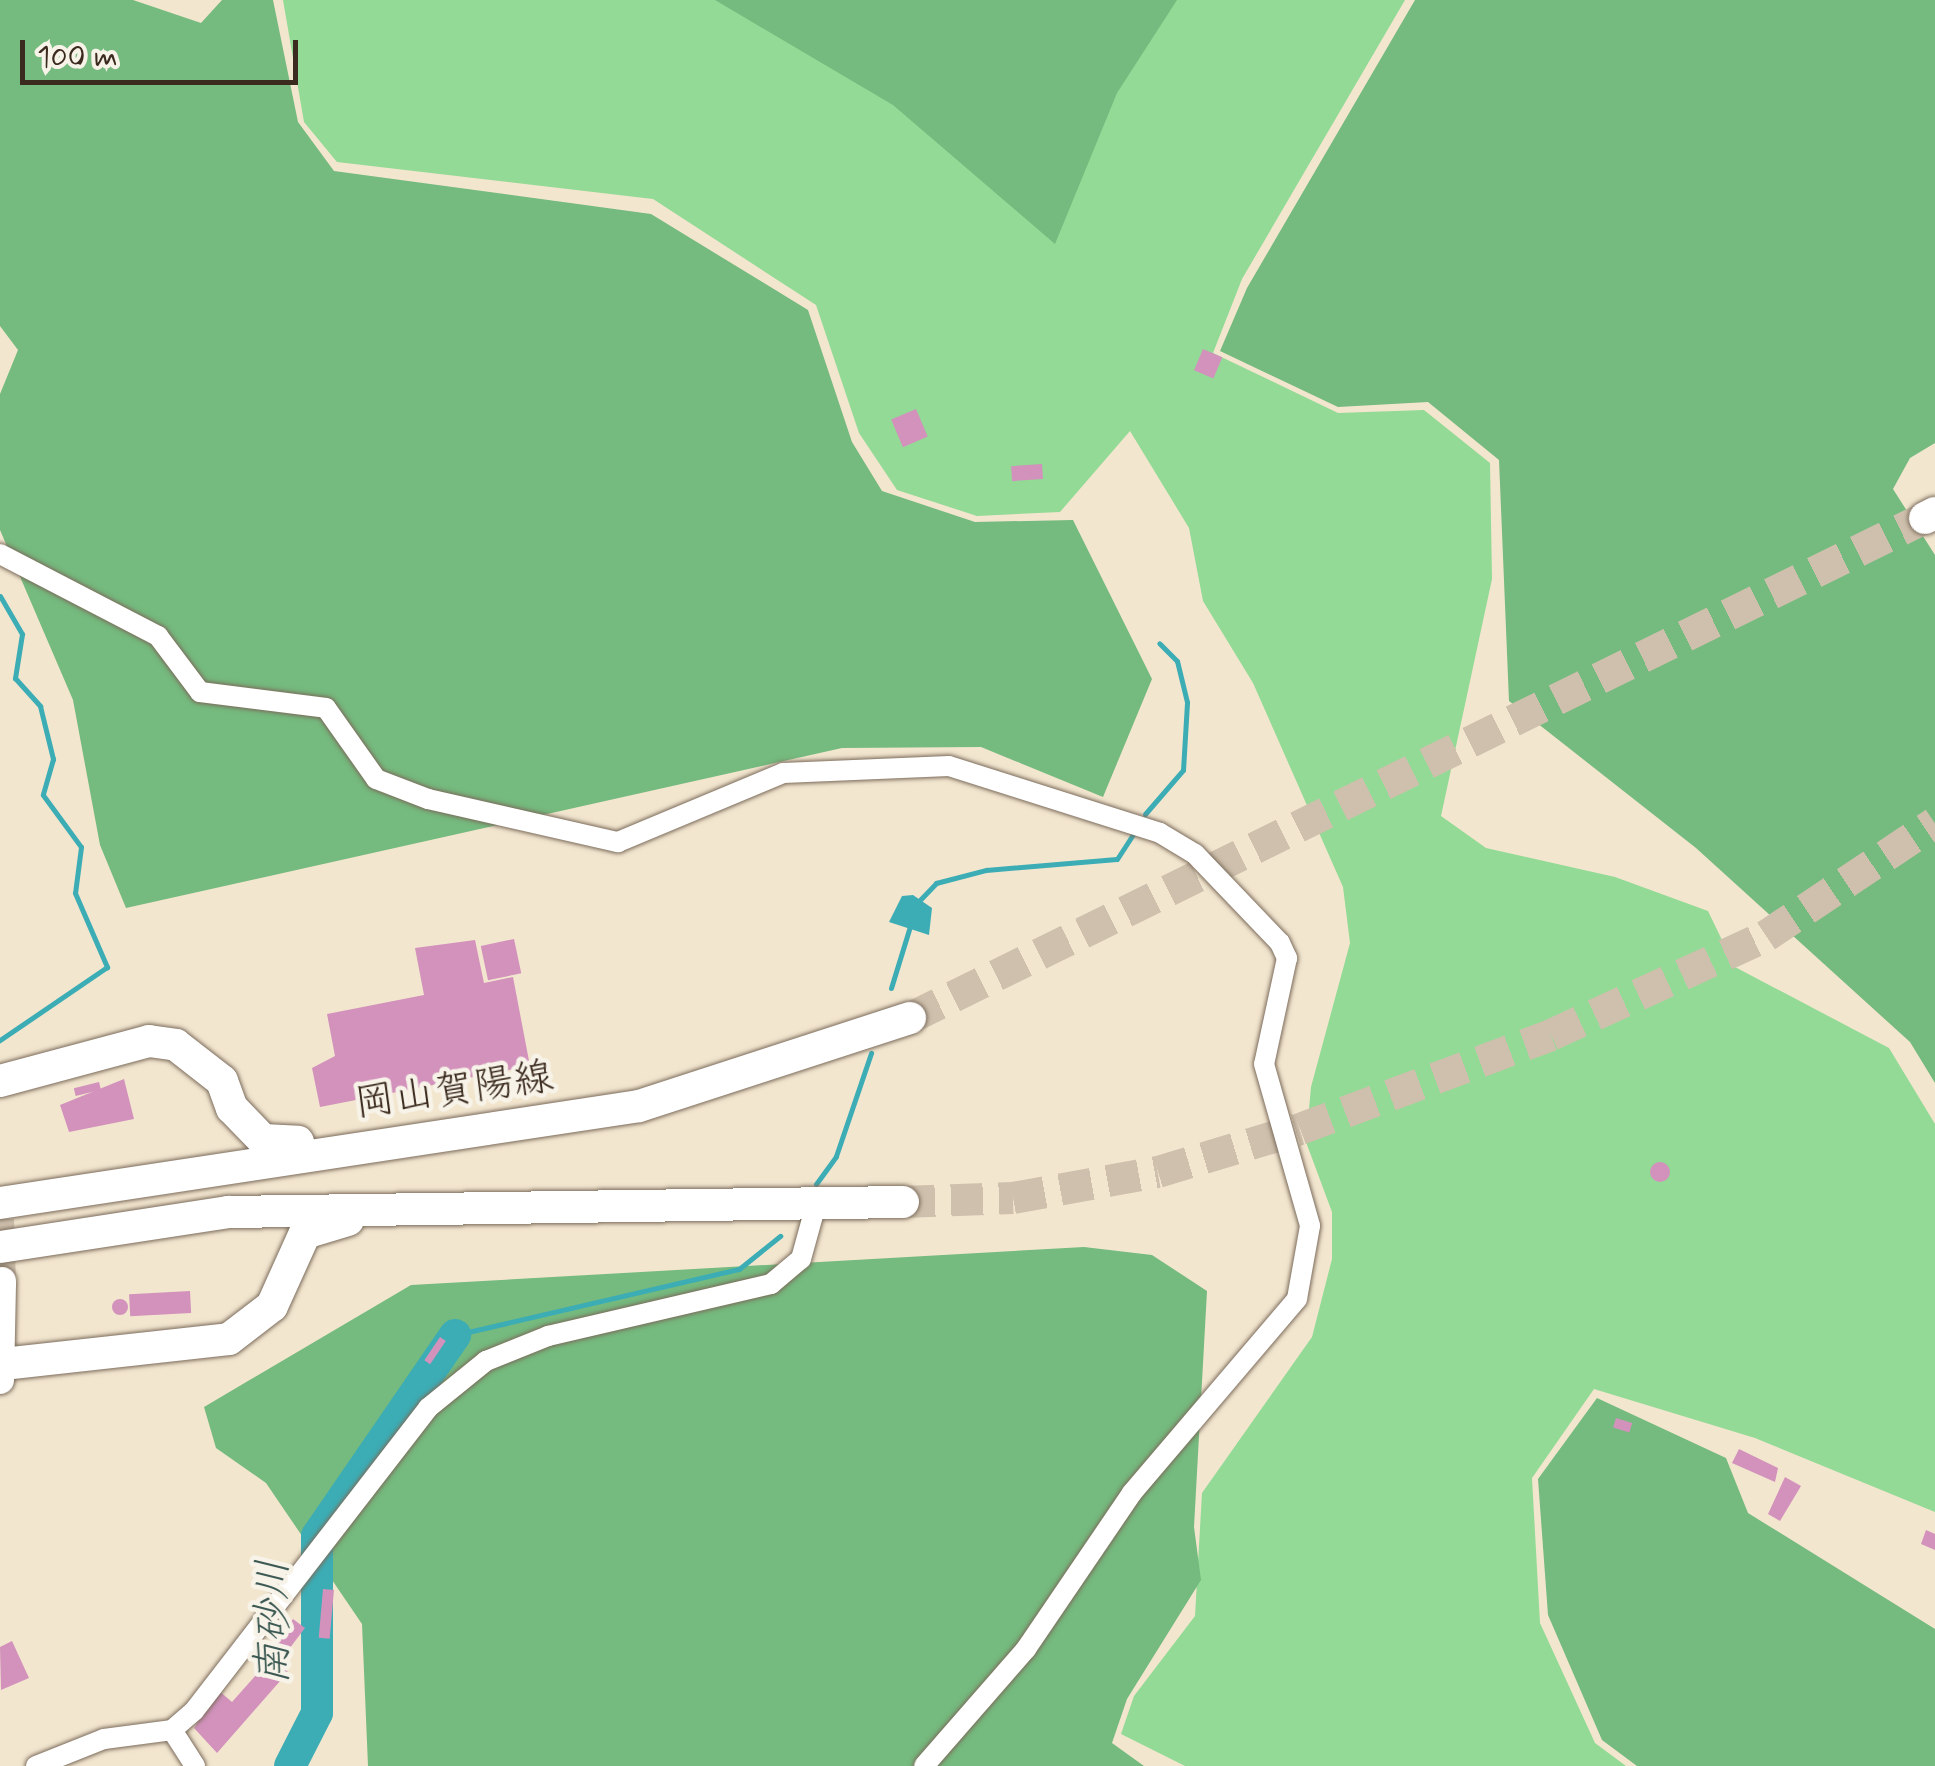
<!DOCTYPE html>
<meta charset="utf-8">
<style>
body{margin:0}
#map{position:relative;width:1935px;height:1766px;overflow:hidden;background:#f3e6cf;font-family:Mynerve,"Klee One",sans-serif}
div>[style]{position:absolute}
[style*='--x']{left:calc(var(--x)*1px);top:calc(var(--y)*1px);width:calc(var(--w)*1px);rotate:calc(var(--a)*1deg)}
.green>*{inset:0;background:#92da95}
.forest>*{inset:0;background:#75ba7e}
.water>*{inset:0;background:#3cadb5}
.stream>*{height:5px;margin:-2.5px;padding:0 2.5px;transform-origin:2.5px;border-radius:2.5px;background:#3cadb5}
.river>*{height:32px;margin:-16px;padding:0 16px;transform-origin:16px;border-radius:16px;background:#3cadb5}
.building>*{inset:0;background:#d292bc;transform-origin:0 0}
.round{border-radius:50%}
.secondary-tunnel>*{height:28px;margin-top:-14px;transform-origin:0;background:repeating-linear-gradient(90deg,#cec0ac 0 28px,transparent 0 42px)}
.primary-tunnel>*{height:32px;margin-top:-16px;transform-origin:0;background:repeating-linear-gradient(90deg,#cec0ac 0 32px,transparent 0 48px)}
.roads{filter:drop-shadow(0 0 2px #7b6c5c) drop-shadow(0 0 2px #7b6c5c)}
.street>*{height:20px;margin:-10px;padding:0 10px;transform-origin:10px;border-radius:10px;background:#fff}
.secondary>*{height:28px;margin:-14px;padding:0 14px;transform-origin:14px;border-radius:14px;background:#fff}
.primary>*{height:32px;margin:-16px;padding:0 16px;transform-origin:16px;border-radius:16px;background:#fff}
span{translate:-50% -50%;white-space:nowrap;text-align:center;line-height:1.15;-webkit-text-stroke:9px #f7f3e8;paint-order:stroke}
.street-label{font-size:40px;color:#3b2a1e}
.water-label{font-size:42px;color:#3b5853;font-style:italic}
.scale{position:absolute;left:20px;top:40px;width:278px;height:45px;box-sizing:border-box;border:5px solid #3b2a1e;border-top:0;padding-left:12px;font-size:30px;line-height:35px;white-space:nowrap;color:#3b2a1e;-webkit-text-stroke:8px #f7f3e8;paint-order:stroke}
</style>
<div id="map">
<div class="green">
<div style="clip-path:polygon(283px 0,1405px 0,1242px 279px,1213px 353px,1338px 413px,1424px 410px,1490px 463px,1492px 579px,1441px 816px,1486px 848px,1615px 877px,1708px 911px,1735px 967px,1889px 1048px,1935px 1124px,1935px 1512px,1755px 1438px,1594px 1389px,1532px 1478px,1540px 1623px,1595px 1743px,1626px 1766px,1185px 1766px,1121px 1734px,1134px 1696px,1195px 1616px,1202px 1493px,1312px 1337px,1332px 1259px,1332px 1212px,1306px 1142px,1311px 1087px,1350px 943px,1343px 887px,1253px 683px,1203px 601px,1189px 528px,1130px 431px,1060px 512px,977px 516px,897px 490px,859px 433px,816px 305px,653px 199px,337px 162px,304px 122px)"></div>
</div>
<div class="forest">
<div style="clip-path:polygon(0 0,133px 0,201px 23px,222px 0,273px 0,298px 122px,334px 171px,651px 214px,808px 310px,852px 442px,882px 491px,975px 522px,1073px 520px,1152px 679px,1103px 797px,981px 747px,842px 748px,126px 908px,100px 845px,73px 700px,0 530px,0 394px,18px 350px,0 326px)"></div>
<div style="clip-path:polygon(715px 0,1177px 0,1117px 93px,1055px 244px,893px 105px)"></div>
<div style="clip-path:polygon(1415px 0,1935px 0,1935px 443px,1910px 458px,1893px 489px,1935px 555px,1935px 1083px,1910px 1042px,1696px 848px,1509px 701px,1499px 460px,1428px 402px,1338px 407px,1220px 351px,1247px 288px)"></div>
<div style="clip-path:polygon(1084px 1247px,1152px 1255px,1207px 1291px,1194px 1527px,1201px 1580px,1127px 1699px,1112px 1743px,1144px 1766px,368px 1766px,362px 1624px,266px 1483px,216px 1448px,204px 1407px,411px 1285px)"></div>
<div style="clip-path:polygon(1597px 1398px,1726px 1458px,1748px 1513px,1935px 1629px,1935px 1766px,1637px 1766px,1602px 1740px,1548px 1615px,1538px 1479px)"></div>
</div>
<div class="water">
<div style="clip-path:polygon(913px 895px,932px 908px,929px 935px,889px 922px,902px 896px)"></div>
</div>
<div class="stream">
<div style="--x:0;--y:596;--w:44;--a:59.9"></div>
<div style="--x:22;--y:634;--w:45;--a:99"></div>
<div style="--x:15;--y:678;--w:38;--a:48"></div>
<div style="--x:40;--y:706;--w:55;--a:76.2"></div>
<div style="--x:53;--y:759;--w:37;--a:106"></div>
<div style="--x:43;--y:795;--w:64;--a:53.8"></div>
<div style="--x:81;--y:847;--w:46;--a:97.4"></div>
<div style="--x:75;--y:893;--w:81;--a:66.6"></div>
<div style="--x:107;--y:967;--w:130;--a:145.7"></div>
<div style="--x:1145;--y:814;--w:58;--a:-49.2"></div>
<div style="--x:1183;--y:770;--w:68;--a:-86.6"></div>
<div style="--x:1187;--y:702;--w:42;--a:-103.7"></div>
<div style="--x:1177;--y:661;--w:25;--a:-135"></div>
<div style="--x:917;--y:903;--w:28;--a:-46"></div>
<div style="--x:936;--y:883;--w:52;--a:-14.6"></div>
<div style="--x:986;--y:870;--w:131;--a:-4.8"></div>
<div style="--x:1117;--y:859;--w:31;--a:-57"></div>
<div style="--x:891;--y:988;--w:68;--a:-72.9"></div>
<div style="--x:816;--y:1184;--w:34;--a:-54"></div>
<div style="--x:836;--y:1156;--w:109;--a:-71.2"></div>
<div style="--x:455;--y:1335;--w:292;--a:-13.1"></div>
<div style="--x:739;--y:1269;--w:53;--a:-38.8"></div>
</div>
<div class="river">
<div style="--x:290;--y:1766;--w:59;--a:-63"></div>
<div style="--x:317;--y:1713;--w:177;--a:-90"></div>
<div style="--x:317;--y:1536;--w:244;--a:-55.5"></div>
</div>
<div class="building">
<div style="left:1203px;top:349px;width:21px;height:23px;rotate:23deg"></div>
<div style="left:916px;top:409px;width:30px;height:27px;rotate:67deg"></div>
<div style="left:1042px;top:464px;width:15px;height:31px;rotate:86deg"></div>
<div style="left:514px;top:939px;width:35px;height:34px;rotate:78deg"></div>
<div style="clip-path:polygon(475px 940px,484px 983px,513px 977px,530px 1066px,320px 1107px,312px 1068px,335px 1056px,327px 1014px,424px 995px,415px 948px)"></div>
<div style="clip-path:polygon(124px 1079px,134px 1119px,69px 1132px,60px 1105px)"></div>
<div style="left:99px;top:1082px;width:8px;height:26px;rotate:76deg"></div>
<div class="round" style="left:1650px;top:1162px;width:20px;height:20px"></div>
<div style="left:190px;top:1291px;width:22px;height:61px;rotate:87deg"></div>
<div class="round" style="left:112px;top:1299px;width:16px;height:16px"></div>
<div style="left:440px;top:1337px;width:7px;height:28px;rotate:34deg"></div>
<div style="left:1616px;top:1418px;width:17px;height:10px;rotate:17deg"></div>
<div style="clip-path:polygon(1739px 1449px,1778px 1468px,1775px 1482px,1732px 1463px)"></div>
<div style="clip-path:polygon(1785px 1477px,1801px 1486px,1780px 1521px,1768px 1514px)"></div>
<div style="clip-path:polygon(1926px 1530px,1935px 1534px,1935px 1550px,1921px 1544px)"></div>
<div style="left:323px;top:1589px;width:11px;height:49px;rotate:5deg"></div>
<div style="left:293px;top:1619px;width:15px;height:32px;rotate:37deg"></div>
<div style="left:261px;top:1638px;width:33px;height:7px;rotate:39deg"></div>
<div style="clip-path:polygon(12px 1641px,29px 1678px,1px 1690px,0 1647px)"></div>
<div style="clip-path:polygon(272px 1657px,288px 1672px,217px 1753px,194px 1728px,218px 1690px,232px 1702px)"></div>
</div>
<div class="secondary-tunnel">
<div style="--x:0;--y:1219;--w:62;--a:88.2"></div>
</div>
<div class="primary-tunnel">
<div style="--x:910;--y:1018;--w:1131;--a:-26.23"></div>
<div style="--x:903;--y:1202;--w:110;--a:-2.1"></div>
<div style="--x:1013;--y:1198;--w:147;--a:-10.2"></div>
<div style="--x:1158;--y:1172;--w:148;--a:-16.8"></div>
<div style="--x:1300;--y:1129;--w:268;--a:-20.5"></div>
<div style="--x:1551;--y:1035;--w:237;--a:-24.7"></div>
<div style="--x:1766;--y:936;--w:203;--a:-33.8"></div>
</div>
<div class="roads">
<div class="street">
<div style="--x:0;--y:554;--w:178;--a:27.4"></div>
<div style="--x:158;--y:636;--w:70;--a:53.1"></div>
<div style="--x:200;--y:692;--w:127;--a:7.2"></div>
<div style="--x:326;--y:708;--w:87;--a:54.8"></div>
<div style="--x:376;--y:779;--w:56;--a:21"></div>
<div style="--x:428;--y:799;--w:195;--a:12.8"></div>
<div style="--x:618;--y:842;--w:179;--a:-22.7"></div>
<div style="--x:783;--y:773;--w:166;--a:-2.4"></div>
<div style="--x:949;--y:766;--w:221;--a:17.6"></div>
<div style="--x:1160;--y:833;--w:41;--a:31"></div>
<div style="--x:1195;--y:854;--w:123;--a:46.3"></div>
<div style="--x:1280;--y:943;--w:17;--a:65"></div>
<div style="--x:1287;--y:958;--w:108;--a:102.2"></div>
<div style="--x:1264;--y:1064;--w:168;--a:74.1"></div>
<div style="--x:1310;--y:1226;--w:74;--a:100.1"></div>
<div style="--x:1297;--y:1299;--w:255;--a:130.4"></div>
<div style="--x:1132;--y:1493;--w:189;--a:124.2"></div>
<div style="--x:1026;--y:1649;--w:155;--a:131.1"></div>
<div style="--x:172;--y:1730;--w:43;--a:57.4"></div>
<div style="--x:36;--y:1766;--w:73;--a:-21.7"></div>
<div style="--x:104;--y:1739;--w:69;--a:-7.5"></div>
<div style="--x:172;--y:1730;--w:29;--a:-41"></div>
<div style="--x:194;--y:1711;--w:383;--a:-52.3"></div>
<div style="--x:428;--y:1408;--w:75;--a:-39"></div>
<div style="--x:486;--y:1361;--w:67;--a:-22"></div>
<div style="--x:548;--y:1336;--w:229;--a:-13.1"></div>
<div style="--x:771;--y:1284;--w:39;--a:-40"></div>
<div style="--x:801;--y:1259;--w:53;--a:-74.6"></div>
</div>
<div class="secondary">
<div style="--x:0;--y:1380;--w:99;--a:-88.8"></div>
</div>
<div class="primary">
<div style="--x:1925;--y:518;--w:11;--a:-27"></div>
<div style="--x:0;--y:1081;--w:154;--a:-15"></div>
<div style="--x:149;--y:1041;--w:27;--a:8"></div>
<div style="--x:176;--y:1045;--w:58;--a:38"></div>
<div style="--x:222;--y:1081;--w:29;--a:70"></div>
<div style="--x:232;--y:1108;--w:45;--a:45.9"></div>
<div style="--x:263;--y:1140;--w:35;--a:3"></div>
<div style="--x:0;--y:1203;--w:646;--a:-8.63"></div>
<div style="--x:639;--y:1106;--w:285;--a:-18"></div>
<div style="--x:0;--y:1247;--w:231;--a:-8.7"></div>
<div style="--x:228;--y:1212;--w:675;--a:-0.85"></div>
<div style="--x:3;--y:1364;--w:227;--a:-6.3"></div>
<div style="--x:229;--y:1339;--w:54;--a:-37.5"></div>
<div style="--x:272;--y:1306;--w:80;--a:-65.7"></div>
<div style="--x:305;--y:1233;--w:45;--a:-16.8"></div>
</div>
</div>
<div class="street-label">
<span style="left:454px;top:1091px;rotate:-8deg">岡山賀陽線</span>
</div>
<div class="water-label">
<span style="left:275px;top:1622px;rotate:-90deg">南砂川</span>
</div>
<div class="scale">100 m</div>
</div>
